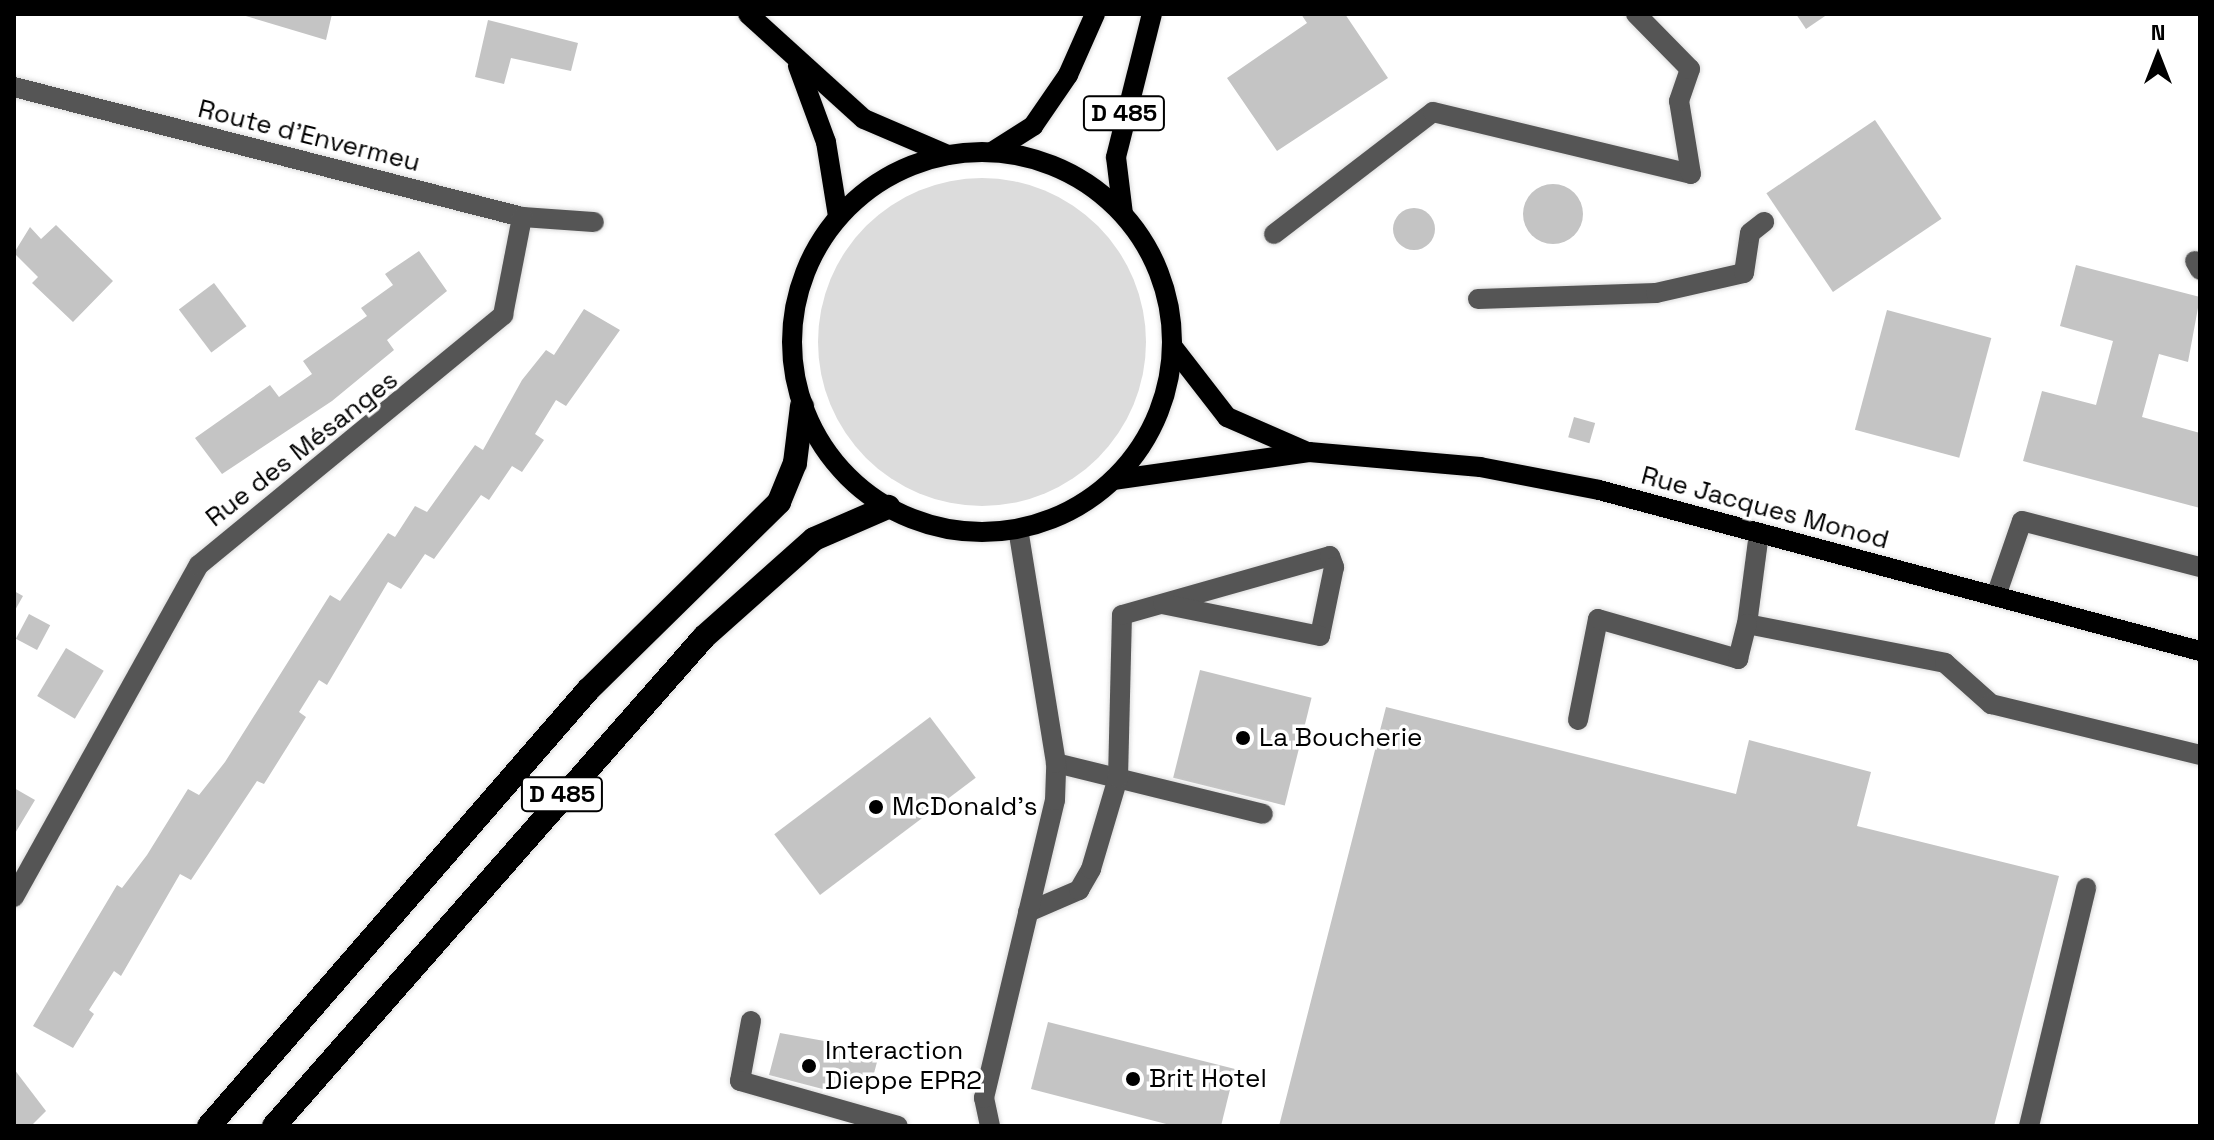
<!DOCTYPE html>
<meta charset="utf-8">
<style>
body{margin:0}
#map{position:relative;width:2214px;height:1140px;overflow:hidden;background:#fff;font-family:"Space Grotesk",sans-serif}
div>[style]{position:absolute}
[style*='--x']{left:calc(var(--x)*1px);top:calc(var(--y)*1px);width:calc(var(--w)*1px);rotate:calc(var(--a)*1deg)}
.green>*{inset:0;background:#dcdcdc}
.round{border-radius:50%}
.building>*{inset:0;background:#c4c4c4;transform-origin:0 0}
.roads{filter:drop-shadow(0 0 2px #dbdbdb) drop-shadow(0 0 2px #dbdbdb)}
.minor>*{height:20px;margin:-10px;padding:0 10px;transform-origin:10px;border-radius:10px;background:#555}
.major>*{height:20px;margin:-10px;padding:0 10px;transform-origin:10px;border-radius:10px;background:#000}
.major>.ring{margin:-10px;padding:0;box-sizing:content-box;background:none;border:20px solid #000;border-radius:50%}
.highway>*{height:24px;margin:-12px;padding:0 12px;transform-origin:12px;border-radius:12px;background:#000}
.dots>*{width:22px;height:22px;translate:-50% -50%;box-sizing:border-box;border:4px solid #fff;border-radius:50%}
span{translate:-50% -50%;white-space:nowrap;text-align:center;line-height:1.15;-webkit-text-stroke:7px #fff;paint-order:stroke}
.shield-label span{padding:2px 6px;background:#fff;border:2px solid;border-radius:6px;-webkit-text-stroke-width:0}
.shield-label{font-size:24px;color:#000;font-weight:700}
.street-label{font-size:26px;color:#000}
.poi-label{font-size:26px;color:#000}
.left{translate:0 -50%;text-align:left}
.frame{position:absolute;inset:0;border:16px solid #000;pointer-events:none}
.north{position:absolute;left:2118px;top:16px;width:80px;height:80px;-webkit-text-stroke:6px #fff;paint-order:stroke;rotate:0deg;font-size:22px;font-weight:700;line-height:32px;text-align:center;color:#000}
.north::after{content:'';display:block;margin:auto;width:28px;height:36px;background:#000;clip-path:polygon(50% 0,100% 100%,50% 72%,0 100%)}
</style>
<div id="map">
<div class="green">
<div class="round" style="left:818px;top:178px;width:328px;height:328px"></div>
</div>
<div class="building">
<div style="clip-path:polygon(239px 14px,332px 14px,326px 40px)"></div>
<div style="clip-path:polygon(1301px 14px,1345px 14px,1388px 78px,1277px 151px,1227px 78px,1307px 23px)"></div>
<div style="clip-path:polygon(1796px 14px,1828px 14px,1806px 29px)"></div>
<div style="clip-path:polygon(488px 20px,578px 43px,571px 71px,511px 58px,504px 84px,475px 77px)"></div>
<div style="left:1875px;top:120px;width:119px;height:131px;rotate:56deg"></div>
<div class="round" style="left:1523px;top:184px;width:60px;height:60px"></div>
<div class="round" style="left:1393px;top:208px;width:42px;height:42px"></div>
<div style="clip-path:polygon(56px 225px,113px 281px,73px 322px,32px 283px,38px 277px,14px 253px,30px 227px,41px 239px)"></div>
<div style="clip-path:polygon(419px 251px,447px 291px,387px 340px,394px 350px,332px 401px,222px 474px,195px 438px,270px 385px,279px 397px,312px 374px,303px 361px,367px 316px,361px 308px,393px 285px,385px 274px)"></div>
<div style="clip-path:polygon(2076px 265px,2200px 297px,2188px 362px,2159px 354px,2142px 417px,2200px 433px,2200px 508px,2023px 461px,2042px 391px,2096px 405px,2113px 341px,2060px 326px)"></div>
<div style="left:214px;top:283px;width:54px;height:44px;rotate:53deg"></div>
<div style="clip-path:polygon(584px 309px,620px 330px,566px 406px,556px 400px,535px 434px,544px 440px,522px 472px,512px 466px,489px 500px,481px 495px,434px 559px,425px 554px,401px 589px,388px 582px,327px 685px,319px 680px,299px 712px,306px 717px,264px 784px,257px 781px,191px 880px,180px 874px,121px 976px,114px 971px,89px 1010px,94px 1014px,73px 1048px,33px 1026px,117px 885px,122px 888px,147px 855px,188px 789px,199px 795px,225px 762px,330px 595px,340px 601px,388px 533px,395px 537px,415px 506px,427px 512px,475px 445px,483px 450px,522px 380px,546px 350px,554px 355px)"></div>
<div style="left:1887px;top:310px;width:108px;height:124px;rotate:15deg"></div>
<div style="left:1574px;top:417px;width:22px;height:21px;rotate:16deg"></div>
<div style="clip-path:polygon(14px 591px,23px 596px,14px 612px)"></div>
<div style="left:29px;top:614px;width:24px;height:28px;rotate:28deg"></div>
<div style="left:66px;top:648px;width:44px;height:56px;rotate:31deg"></div>
<div style="left:1200px;top:670px;width:115px;height:111px;rotate:14deg"></div>
<div style="clip-path:polygon(1386px 707px,1736px 794px,1749px 740px,1871px 772px,1857px 826px,2059px 876px,1994px 1126px,1279px 1126px)"></div>
<div style="left:930px;top:717px;width:76px;height:195px;rotate:53deg"></div>
<div style="clip-path:polygon(14px 788px,35px 800px,14px 835px)"></div>
<div style="clip-path:polygon(1048px 1022px,1235px 1069px,1221px 1126px,1174px 1126px,1031px 1089px)"></div>
<div style="clip-path:polygon(780px 1033px,880px 1051px,870px 1088px,837px 1079px,834px 1092px,769px 1075px)"></div>
<div style="clip-path:polygon(14px 1069px,46px 1111px,31px 1126px,14px 1126px)"></div>
</div>
<div class="roads">
<div class="minor">
<div style="--x:14;--y:87;--w:524;--a:14.35"></div>
<div style="--x:522;--y:217;--w:72;--a:4"></div>
<div style="--x:1274;--y:234;--w:200;--a:-37.5"></div>
<div style="--x:1433;--y:112;--w:265;--a:13.5"></div>
<div style="--x:1691;--y:174;--w:74;--a:-99.3"></div>
<div style="--x:1679;--y:101;--w:34;--a:-71"></div>
<div style="--x:1690;--y:69;--w:77;--a:-134.5"></div>
<div style="--x:2195;--y:261;--w:10;--a:61"></div>
<div style="--x:1478;--y:299;--w:178;--a:-1.9"></div>
<div style="--x:1656;--y:293;--w:90;--a:-12.8"></div>
<div style="--x:1744;--y:273;--w:40;--a:-81.5"></div>
<div style="--x:1750;--y:233;--w:18;--a:-38"></div>
<div style="--x:1759;--y:533;--w:92;--a:97.5"></div>
<div style="--x:1747;--y:624;--w:202;--a:11.1"></div>
<div style="--x:1945;--y:663;--w:62;--a:41.7"></div>
<div style="--x:1991;--y:704;--w:215;--a:13.7"></div>
<div style="--x:1996;--y:596;--w:79;--a:-70.9"></div>
<div style="--x:2022;--y:521;--w:184;--a:14.5"></div>
<div style="--x:1578;--y:720;--w:103;--a:-78.8"></div>
<div style="--x:1598;--y:619;--w:146;--a:15.9"></div>
<div style="--x:1738;--y:659;--w:36;--a:-76"></div>
<div style="--x:1056;--y:763;--w:213;--a:13.8"></div>
<div style="--x:14;--y:897;--w:380;--a:-60.9"></div>
<div style="--x:199;--y:565;--w:394;--a:-39.4"></div>
<div style="--x:503;--y:315;--w:100;--a:-79"></div>
<div style="--x:1028;--y:912;--w:56;--a:-23.3"></div>
<div style="--x:1079;--y:890;--w:24;--a:-60"></div>
<div style="--x:1091;--y:869;--w:95;--a:-73.5"></div>
<div style="--x:1118;--y:778;--w:163;--a:-88.6"></div>
<div style="--x:1122;--y:615;--w:216;--a:-15.8"></div>
<div style="--x:1330;--y:556;--w:12;--a:70"></div>
<div style="--x:1334;--y:567;--w:70;--a:101.5"></div>
<div style="--x:1320;--y:636;--w:160;--a:-168.5"></div>
<div style="--x:751;--y:1021;--w:61;--a:100.4"></div>
<div style="--x:740;--y:1081;--w:164;--a:15.9"></div>
<div style="--x:990;--y:1126;--w:29;--a:-102"></div>
<div style="--x:984;--y:1098;--w:306;--a:-76.6"></div>
<div style="--x:1055;--y:800;--w:37;--a:-88"></div>
<div style="--x:1056;--y:763;--w:237;--a:-99.2"></div>
<div style="--x:2029;--y:1126;--w:245;--a:-76.5"></div>
</div>
<div class="major">
<div style="--x:748;--y:14;--w:156;--a:42.2"></div>
<div style="--x:864;--y:119;--w:91;--a:23.2"></div>
<div style="--x:798;--y:66;--w:81;--a:69.8"></div>
<div style="--x:826;--y:142;--w:75;--a:80.8"></div>
<div style="--x:992;--y:152;--w:49;--a:-32.4"></div>
<div style="--x:1033;--y:126;--w:62;--a:-55.5"></div>
<div style="--x:1068;--y:75;--w:67;--a:-66.1"></div>
<div class="ring" style="left:792px;top:152px;width:360px;height:360px"></div>
<div style="--x:1123;--y:214;--w:57;--a:-97"></div>
<div style="--x:1116;--y:157;--w:147;--a:-75.9"></div>
<div style="--x:1172;--y:346;--w:90;--a:52.2"></div>
<div style="--x:1227;--y:417;--w:85;--a:23.6"></div>
<div style="--x:1113;--y:480;--w:198;--a:-8.1"></div>
<div style="--x:1309;--y:452;--w:172;--a:5"></div>
<div style="--x:1480;--y:467;--w:121;--a:10.9"></div>
<div style="--x:1599;--y:490;--w:622;--a:15"></div>
</div>
<div class="highway">
<div style="--x:209;--y:1126;--w:578;--a:-49"></div>
<div style="--x:588;--y:690;--w:268;--a:-44.5"></div>
<div style="--x:779;--y:502;--w:42;--a:-67.7"></div>
<div style="--x:795;--y:463;--w:57;--a:-83"></div>
<div style="--x:274;--y:1126;--w:651;--a:-48.67"></div>
<div style="--x:704;--y:637;--w:147;--a:-41.7"></div>
<div style="--x:814;--y:539;--w:81;--a:-23.4"></div>
</div>
</div>
<div class="dots">
<div style="left:1243px;top:738px;background:#000"></div>
<div style="left:876px;top:807px;background:#000"></div>
<div style="left:809px;top:1066px;background:#000"></div>
<div style="left:1133px;top:1079px;background:#000"></div>
</div>
<div class="shield-label">
<span style="left:1124px;top:113px">D 485</span>
<span style="left:562px;top:794px">D 485</span>
</div>
<div class="street-label">
<span style="left:309px;top:136px;rotate:14deg">Route d'Envermeu</span>
<span style="left:302px;top:449px;rotate:-38deg">Rue des Mésanges</span>
<span style="left:1765px;top:508px;rotate:15deg">Rue Jacques Monod</span>
</div>
<div class="poi-label">
<span class="left" style="left:1259px;top:738px">La Boucherie</span>
<span class="left" style="left:892px;top:807px">McDonald's</span>
<span class="left" style="left:825px;top:1066px">Interaction<br>Dieppe EPR2</span>
<span class="left" style="left:1149px;top:1079px">Brit Hotel</span>
</div>
<div class="frame"></div>
<div class="north">N</div>
</div>
